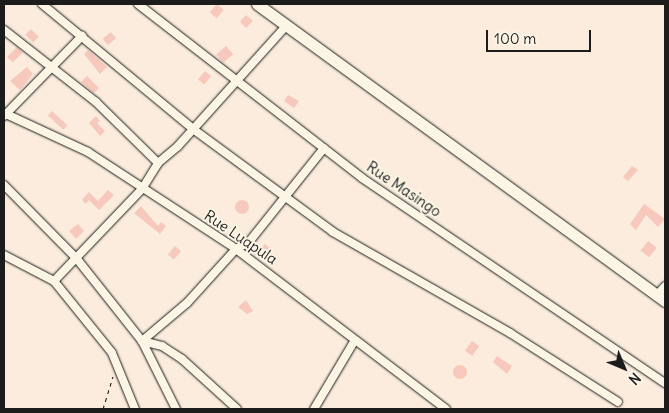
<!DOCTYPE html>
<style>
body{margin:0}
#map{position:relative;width:669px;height:413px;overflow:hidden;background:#fbecdd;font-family:Delius,sans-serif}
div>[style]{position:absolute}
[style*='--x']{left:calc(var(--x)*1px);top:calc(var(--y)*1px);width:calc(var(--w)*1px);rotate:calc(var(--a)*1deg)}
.building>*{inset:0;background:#f7c9bc;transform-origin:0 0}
.round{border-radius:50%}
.path>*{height:1px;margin-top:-0.5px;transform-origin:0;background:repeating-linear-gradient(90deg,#1c1c1c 0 4px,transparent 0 8px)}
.roads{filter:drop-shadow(0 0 1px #1c1c1c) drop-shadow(0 0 1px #1c1c1c)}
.street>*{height:8px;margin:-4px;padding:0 4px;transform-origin:4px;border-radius:4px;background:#fcf5e5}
.secondary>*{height:11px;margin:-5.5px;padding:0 5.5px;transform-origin:5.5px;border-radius:5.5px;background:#fcf5e5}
span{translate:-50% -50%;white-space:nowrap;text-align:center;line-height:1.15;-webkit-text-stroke:4px #fcf5e5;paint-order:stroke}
.street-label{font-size:15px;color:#1c1c1c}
.frame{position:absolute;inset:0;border:5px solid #1c1c1c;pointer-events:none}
.north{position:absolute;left:599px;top:343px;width:50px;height:50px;-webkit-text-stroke:4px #fcf5e5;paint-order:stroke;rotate:135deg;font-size:14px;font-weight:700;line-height:20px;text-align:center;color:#1c1c1c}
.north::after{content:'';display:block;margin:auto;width:18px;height:22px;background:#1c1c1c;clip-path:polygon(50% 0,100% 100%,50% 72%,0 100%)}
.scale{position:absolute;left:486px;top:30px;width:105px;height:22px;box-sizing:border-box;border:2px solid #1c1c1c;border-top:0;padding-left:6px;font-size:15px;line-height:18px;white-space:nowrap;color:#1c1c1c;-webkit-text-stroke:4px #fcf5e5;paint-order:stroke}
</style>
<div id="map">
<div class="building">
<div style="left:217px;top:4px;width:9px;height:11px;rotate:41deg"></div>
<div style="clip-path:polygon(246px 15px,253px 21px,246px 28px,240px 22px)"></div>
<div style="left:31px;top:29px;width:11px;height:8px;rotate:45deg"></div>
<div style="left:111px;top:32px;width:8px;height:11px;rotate:50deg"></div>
<div style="left:226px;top:46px;width:11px;height:13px;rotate:49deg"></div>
<div style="left:17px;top:47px;width:8px;height:14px;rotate:45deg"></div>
<div style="clip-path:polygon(88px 50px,107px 67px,100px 74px,84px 54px)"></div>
<div style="clip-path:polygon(27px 67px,33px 74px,20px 90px,10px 81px)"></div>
<div style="left:205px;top:71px;width:8px;height:11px;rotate:40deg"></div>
<div style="clip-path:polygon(87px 76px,99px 88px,94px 93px,81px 82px)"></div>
<div style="clip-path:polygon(288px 95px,299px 101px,294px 108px,284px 101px)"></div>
<div style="left:52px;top:111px;width:21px;height:6px;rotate:43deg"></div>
<div style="clip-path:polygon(96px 116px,100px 121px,97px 123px,105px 131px,100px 136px,89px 123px)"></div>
<div style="clip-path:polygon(632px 166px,638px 170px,628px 181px,623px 177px)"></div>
<div style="clip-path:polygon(108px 190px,114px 195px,99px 210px,89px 200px,86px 204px,82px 200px,89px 192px,98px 201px)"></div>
<div class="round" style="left:235px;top:200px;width:14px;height:14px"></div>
<div style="clip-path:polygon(644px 204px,665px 219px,658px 227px,646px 215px,636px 230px,630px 224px)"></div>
<div style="clip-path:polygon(141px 206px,158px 226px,161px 222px,166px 226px,160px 234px,134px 213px)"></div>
<div style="clip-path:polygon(78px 224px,84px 231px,76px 239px,69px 231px)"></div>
<div style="left:648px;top:241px;width:11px;height:12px;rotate:38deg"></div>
<div style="clip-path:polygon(265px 244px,271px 249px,263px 257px,258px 252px)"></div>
<div style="left:175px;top:246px;width:8px;height:11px;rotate:40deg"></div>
<div style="clip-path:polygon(246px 300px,253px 311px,247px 314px,238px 307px)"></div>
<div style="left:472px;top:341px;width:9px;height:12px;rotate:36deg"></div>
<div style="clip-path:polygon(497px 356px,512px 366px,507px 374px,493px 362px)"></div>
<div class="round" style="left:453px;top:365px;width:14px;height:14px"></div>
</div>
<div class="path">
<div style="--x:103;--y:409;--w:34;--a:-73"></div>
</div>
<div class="roads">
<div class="street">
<div style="--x:42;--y:4;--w:196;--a:39.6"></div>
<div style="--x:193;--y:129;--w:174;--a:36.3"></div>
<div style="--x:333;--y:232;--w:204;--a:29.7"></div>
<div style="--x:510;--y:333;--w:128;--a:32.6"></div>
<div style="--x:138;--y:4;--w:284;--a:37.8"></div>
<div style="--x:362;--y:178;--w:366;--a:34.1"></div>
<div style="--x:4;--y:30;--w:117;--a:38"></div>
<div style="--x:96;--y:102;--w:87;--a:44.5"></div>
<div style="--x:4;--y:113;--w:93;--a:24.9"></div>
<div style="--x:88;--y:152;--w:177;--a:33.2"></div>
<div style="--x:236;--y:249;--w:264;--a:37.3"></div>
<div style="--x:4;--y:116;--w:112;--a:-45.7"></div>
<div style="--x:4;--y:185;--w:104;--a:45.4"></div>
<div style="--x:77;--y:259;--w:105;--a:51.6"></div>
<div style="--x:142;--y:341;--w:76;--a:63.4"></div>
<div style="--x:4;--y:255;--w:56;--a:27.5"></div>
<div style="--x:54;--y:281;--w:92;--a:51.1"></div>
<div style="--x:112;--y:353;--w:61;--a:67.7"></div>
<div style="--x:54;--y:281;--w:127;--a:-46.3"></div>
<div style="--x:142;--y:189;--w:31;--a:-58"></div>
<div style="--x:158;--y:163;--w:26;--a:-40"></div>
<div style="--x:178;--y:146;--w:163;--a:-48"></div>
<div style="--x:657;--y:295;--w:12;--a:-48"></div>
<div style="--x:142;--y:341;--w:59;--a:-40.2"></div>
<div style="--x:187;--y:303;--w:73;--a:-47.8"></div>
<div style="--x:236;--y:249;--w:15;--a:-28"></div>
<div style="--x:249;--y:242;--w:120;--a:-51.4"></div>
<div style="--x:142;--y:341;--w:21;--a:14"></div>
<div style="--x:162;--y:346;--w:24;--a:33"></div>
<div style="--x:182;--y:359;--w:74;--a:42.3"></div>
<div style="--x:314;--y:409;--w:80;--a:-59.3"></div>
</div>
<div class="secondary">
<div style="--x:257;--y:4;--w:505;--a:36.05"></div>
</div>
</div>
<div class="street-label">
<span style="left:404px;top:189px;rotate:34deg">Rue Masingo</span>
<span style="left:241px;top:237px;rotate:34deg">Rue Luapula</span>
</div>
<div class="frame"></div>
<div class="north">N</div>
<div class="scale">100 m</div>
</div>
